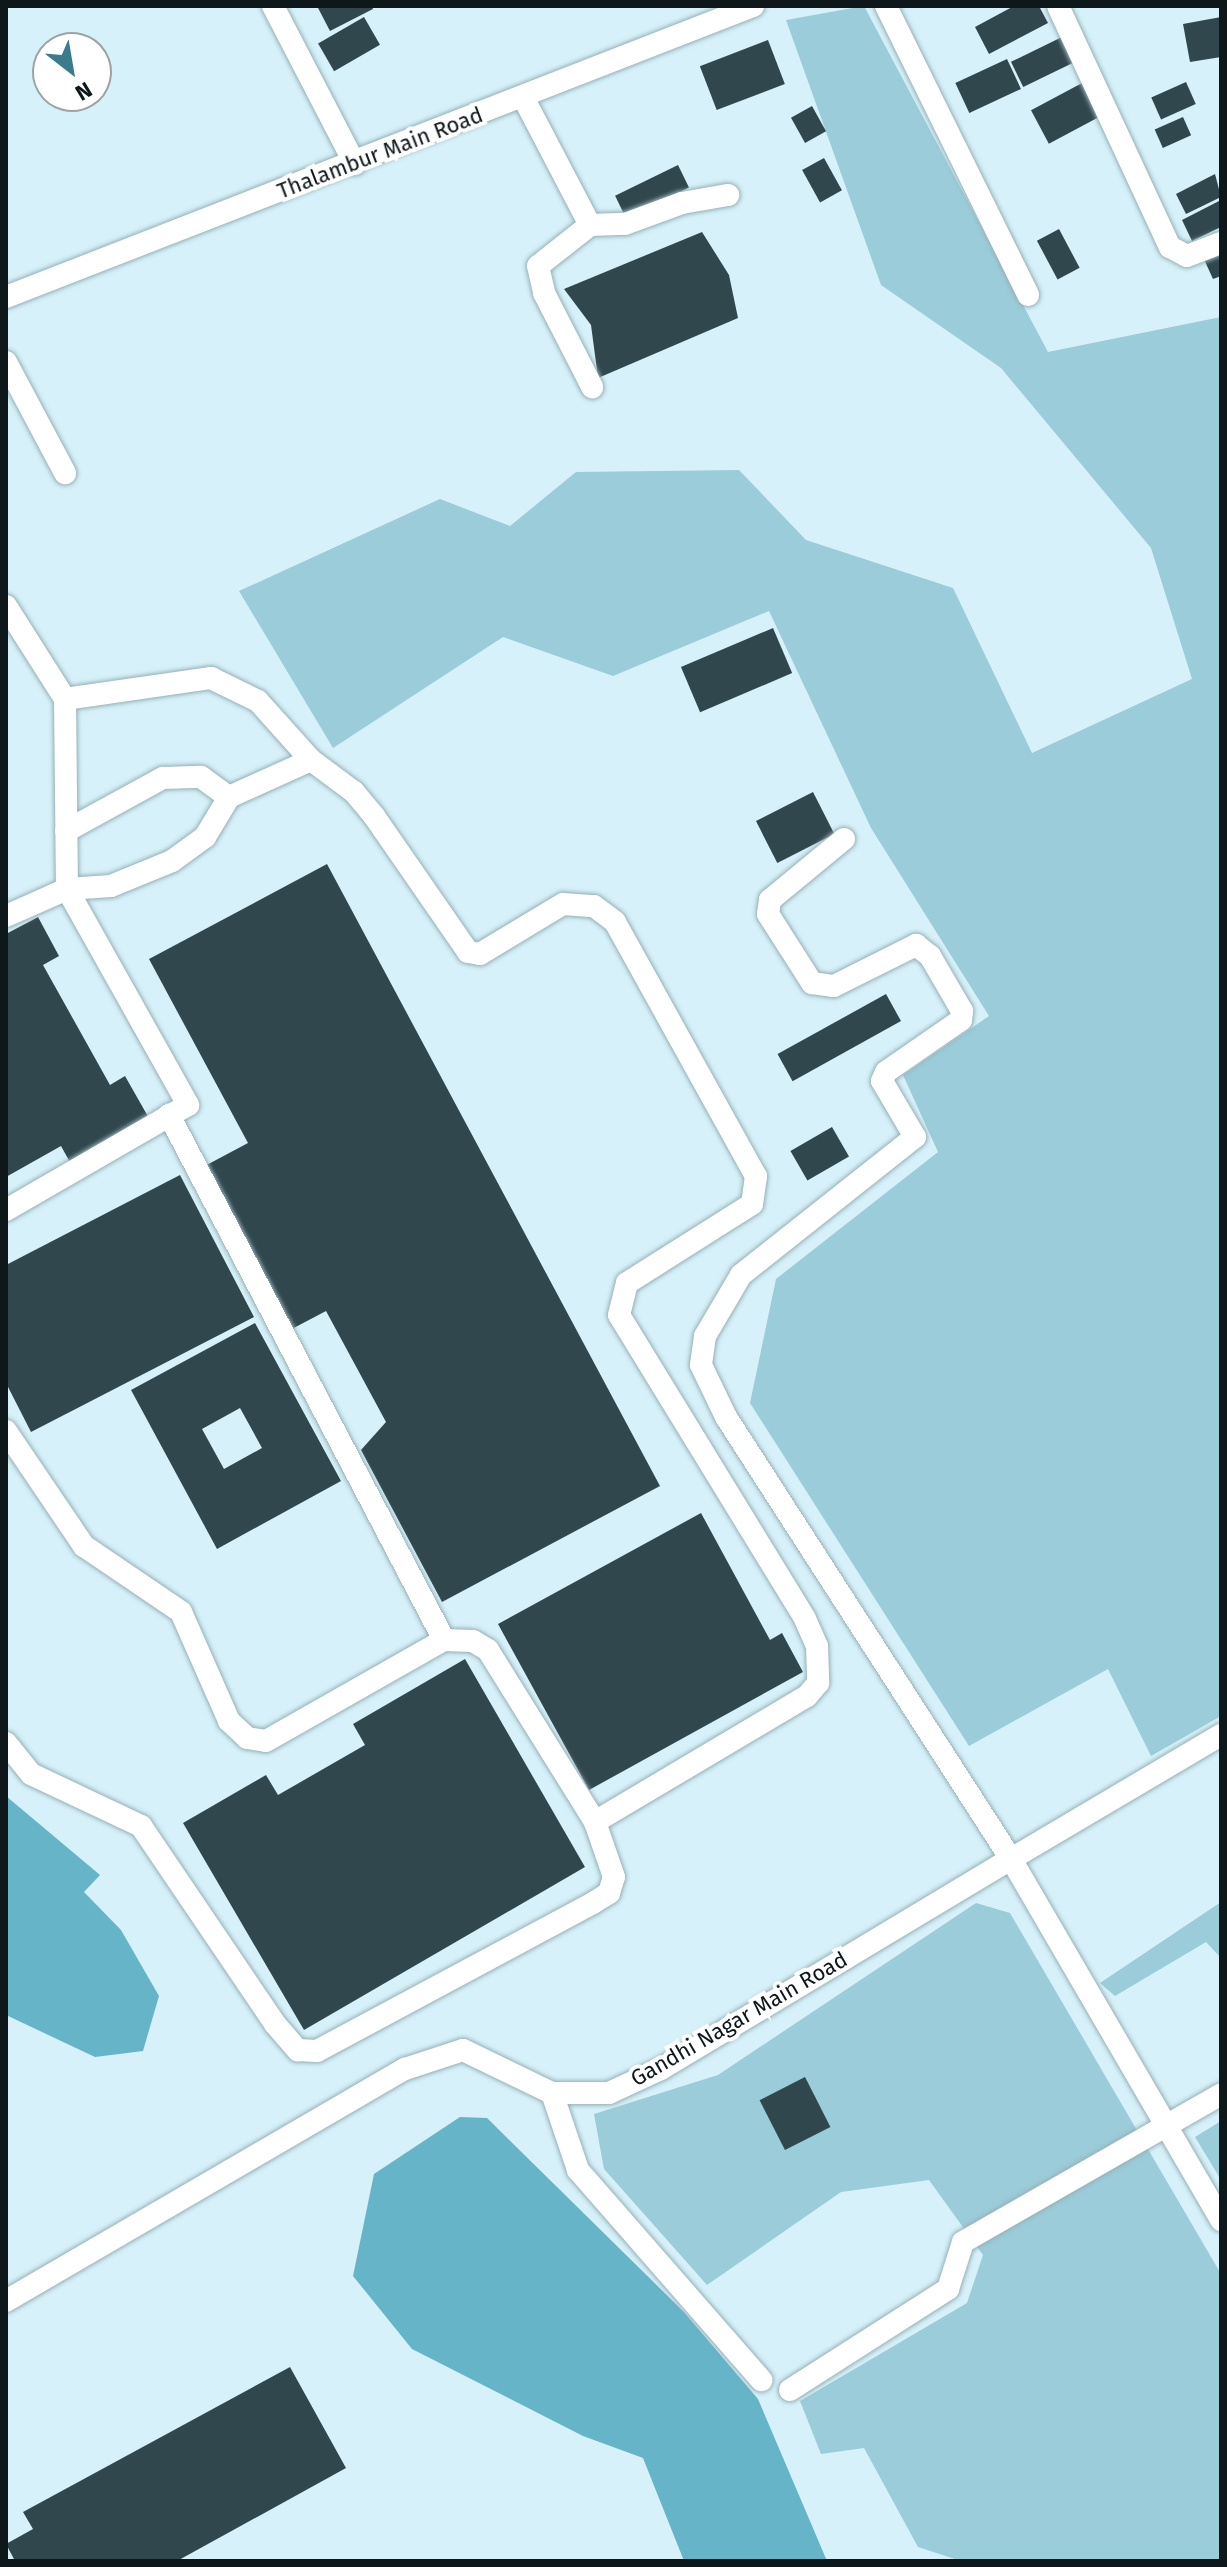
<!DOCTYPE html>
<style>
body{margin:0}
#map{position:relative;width:1227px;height:2567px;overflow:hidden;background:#d6f1f9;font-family:"Fira Sans",sans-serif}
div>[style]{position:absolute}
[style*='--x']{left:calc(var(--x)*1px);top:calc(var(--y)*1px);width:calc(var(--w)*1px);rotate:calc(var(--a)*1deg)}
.green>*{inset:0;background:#9bccd9}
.water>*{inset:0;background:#65b4c7}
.building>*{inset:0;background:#30474d;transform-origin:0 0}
.roads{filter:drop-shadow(0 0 2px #97b0b7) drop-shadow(0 0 2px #97b0b7)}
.minor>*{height:22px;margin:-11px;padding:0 11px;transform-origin:11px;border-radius:11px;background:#fff}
span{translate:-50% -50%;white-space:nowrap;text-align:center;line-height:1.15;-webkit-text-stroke:8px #fff;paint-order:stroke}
.street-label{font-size:22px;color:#0e171a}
.frame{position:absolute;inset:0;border:8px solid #0e171a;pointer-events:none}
.north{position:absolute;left:32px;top:32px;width:80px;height:80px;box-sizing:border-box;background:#fff;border:2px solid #9fa2a3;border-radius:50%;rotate:149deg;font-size:22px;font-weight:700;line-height:32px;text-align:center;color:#0e171a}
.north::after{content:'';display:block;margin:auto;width:28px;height:36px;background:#397d8d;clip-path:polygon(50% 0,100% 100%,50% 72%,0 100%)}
</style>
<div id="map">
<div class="green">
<div style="clip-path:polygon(864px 6px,1048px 352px,1221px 317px,1221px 1716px,1151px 1756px,1108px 1669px,969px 1746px,750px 1403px,776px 1279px,938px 1152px,903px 1075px,989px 1016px,871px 828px,769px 611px,613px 676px,503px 637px,333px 748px,239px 591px,440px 499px,510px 526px,576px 472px,739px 470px,806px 540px,953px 588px,1032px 753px,1192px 679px,1151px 548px,1001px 368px,881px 285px,786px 20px)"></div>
<div style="clip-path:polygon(1221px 1902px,1221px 1958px,1206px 1942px,1115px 1996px,1100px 1983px)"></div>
<div style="clip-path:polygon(976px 1903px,1010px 1913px,1221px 2274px,1221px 2561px,961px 2561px,918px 2547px,864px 2448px,821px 2454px,800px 2401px,967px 2303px,983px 2255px,929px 2180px,841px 2192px,707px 2285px,604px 2169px,594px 2114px,718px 2075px)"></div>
<div style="clip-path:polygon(1221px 2121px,1221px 2180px,1195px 2137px)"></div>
</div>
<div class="water">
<div style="clip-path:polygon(6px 1796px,100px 1875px,84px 1892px,121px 1930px,159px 1996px,143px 2051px,95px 2057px,6px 2015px)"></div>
<div style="clip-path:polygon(460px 2117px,487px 2118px,684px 2312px,758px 2399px,827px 2561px,684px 2561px,643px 2458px,583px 2436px,412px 2349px,353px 2276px,374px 2174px)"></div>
</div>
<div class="building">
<div style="clip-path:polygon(317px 6px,372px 6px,373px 9px,330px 31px)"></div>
<div style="clip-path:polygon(1014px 6px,1039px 6px,1048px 23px,989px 54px,975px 27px)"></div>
<div style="left:364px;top:17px;width:32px;height:53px;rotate:60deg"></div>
<div style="clip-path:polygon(1221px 17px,1221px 57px,1190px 62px,1183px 24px)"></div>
<div style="left:1064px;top:36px;width:28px;height:59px;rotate:64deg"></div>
<div style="left:768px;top:40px;width:47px;height:73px;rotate:69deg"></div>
<div style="left:1007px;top:59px;width:33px;height:57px;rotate:65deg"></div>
<div style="left:1084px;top:82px;width:38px;height:60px;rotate:62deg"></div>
<div style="left:1186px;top:82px;width:24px;height:38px;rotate:66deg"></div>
<div style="left:812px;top:106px;width:29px;height:24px;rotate:61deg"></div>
<div style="left:1183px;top:117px;width:20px;height:31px;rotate:66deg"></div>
<div style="left:824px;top:158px;width:37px;height:25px;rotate:61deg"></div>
<div style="left:678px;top:165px;width:25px;height:70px;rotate:64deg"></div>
<div style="clip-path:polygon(1215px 174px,1221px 197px,1186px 214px,1176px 194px)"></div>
<div style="clip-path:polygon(1221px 200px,1221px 227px,1192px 241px,1182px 220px)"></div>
<div style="left:1059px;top:229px;width:44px;height:25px;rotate:62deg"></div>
<div style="clip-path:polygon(702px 232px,729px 275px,738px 318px,598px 378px,591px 325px,564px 289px)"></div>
<div style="clip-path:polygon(1221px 249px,1221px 276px,1213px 279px,1203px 257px)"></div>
<div style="left:773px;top:628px;width:49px;height:100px;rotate:67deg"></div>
<div style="left:813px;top:792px;width:47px;height:64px;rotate:63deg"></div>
<div style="clip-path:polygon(327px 864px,660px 1486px,442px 1602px,361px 1450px,386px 1422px,326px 1311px,288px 1331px,201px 1168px,248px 1143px,149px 959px)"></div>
<div style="clip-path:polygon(38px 917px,59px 956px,43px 965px,110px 1085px,125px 1076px,150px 1120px,71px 1164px,61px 1146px,6px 1177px,6px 934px)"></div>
<div style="left:886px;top:994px;width:31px;height:124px;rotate:61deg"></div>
<div style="left:832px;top:1127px;width:34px;height:48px;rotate:60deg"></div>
<div style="clip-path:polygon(180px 1175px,254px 1317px,31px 1432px,6px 1383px,6px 1265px)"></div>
<div style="clip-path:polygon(evenodd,255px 1323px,341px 1481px,217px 1549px,131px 1390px,255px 1323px,240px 1408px,262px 1448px,224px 1469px,202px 1429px,240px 1408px)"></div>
<div style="clip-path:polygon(701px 1513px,770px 1640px,782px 1633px,803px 1672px,589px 1790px,498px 1624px)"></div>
<div style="clip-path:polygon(465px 1659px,585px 1867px,304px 2030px,183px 1823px,266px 1775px,278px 1795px,365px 1745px,353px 1724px)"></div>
<div style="left:805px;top:2077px;width:56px;height:51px;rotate:63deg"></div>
<div style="clip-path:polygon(290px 2367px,346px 2468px,177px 2561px,15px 2561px,6px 2544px,33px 2529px,23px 2512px)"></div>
</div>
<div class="roads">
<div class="minor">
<div style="--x:273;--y:6;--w:178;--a:62.6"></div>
<div style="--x:886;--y:6;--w:322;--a:63.8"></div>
<div style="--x:1058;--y:6;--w:266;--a:65.1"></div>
<div style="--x:1170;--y:247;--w:19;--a:28"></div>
<div style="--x:1187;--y:256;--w:36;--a:-21"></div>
<div style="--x:523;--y:97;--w:144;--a:62.4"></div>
<div style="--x:590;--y:225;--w:66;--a:141.7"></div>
<div style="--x:538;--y:266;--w:28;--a:77"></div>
<div style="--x:544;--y:293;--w:106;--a:62.9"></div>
<div style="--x:590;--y:225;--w:35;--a:-2"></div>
<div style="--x:625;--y:224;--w:61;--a:-20.2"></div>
<div style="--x:682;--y:203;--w:47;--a:-9.9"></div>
<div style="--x:6;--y:297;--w:802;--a:-21.28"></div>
<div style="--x:6;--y:362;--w:126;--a:62"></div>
<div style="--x:6;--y:606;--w:110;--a:57.6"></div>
<div style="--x:65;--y:699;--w:190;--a:89.4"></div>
<div style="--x:67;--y:889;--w:44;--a:-3.9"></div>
<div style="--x:111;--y:886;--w:66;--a:-22.3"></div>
<div style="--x:172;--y:861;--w:41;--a:-36"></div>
<div style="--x:205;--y:837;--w:47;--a:-59"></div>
<div style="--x:229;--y:797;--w:90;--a:-24.3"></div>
<div style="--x:65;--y:699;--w:148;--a:-8.2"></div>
<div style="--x:211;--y:678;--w:52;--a:26.1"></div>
<div style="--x:258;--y:701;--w:79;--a:48.1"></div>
<div style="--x:311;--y:760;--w:54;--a:36.7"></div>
<div style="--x:354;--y:792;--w:31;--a:50"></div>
<div style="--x:374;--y:816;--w:165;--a:55.3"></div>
<div style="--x:468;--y:952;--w:12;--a:9"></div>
<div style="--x:480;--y:954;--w:97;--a:-31.1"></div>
<div style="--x:563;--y:904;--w:31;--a:4"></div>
<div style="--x:594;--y:906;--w:26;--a:37"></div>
<div style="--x:615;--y:922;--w:291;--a:61"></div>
<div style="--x:756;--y:1176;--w:28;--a:98"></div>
<div style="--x:752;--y:1204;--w:148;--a:147.7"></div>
<div style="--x:627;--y:1283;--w:33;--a:104"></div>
<div style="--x:619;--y:1315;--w:356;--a:58.5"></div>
<div style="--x:805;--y:1619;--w:30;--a:66"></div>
<div style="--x:817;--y:1646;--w:37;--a:88"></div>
<div style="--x:818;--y:1683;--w:17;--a:130"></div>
<div style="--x:807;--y:1696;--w:247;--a:149.3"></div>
<div style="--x:66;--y:831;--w:111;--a:-28.7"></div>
<div style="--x:163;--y:778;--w:38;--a:-2"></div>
<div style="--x:201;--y:777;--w:34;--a:36"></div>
<div style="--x:844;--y:839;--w:96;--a:140.5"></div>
<div style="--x:770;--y:900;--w:14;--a:98"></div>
<div style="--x:768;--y:914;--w:82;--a:57.5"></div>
<div style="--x:812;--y:983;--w:22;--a:8"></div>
<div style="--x:834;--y:986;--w:92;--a:-26.6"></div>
<div style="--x:916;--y:945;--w:18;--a:38"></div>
<div style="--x:930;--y:956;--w:64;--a:59.8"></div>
<div style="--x:962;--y:1011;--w:9;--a:96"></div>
<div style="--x:961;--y:1020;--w:91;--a:145.3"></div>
<div style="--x:886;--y:1072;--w:10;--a:114"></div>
<div style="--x:882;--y:1081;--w:65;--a:59.5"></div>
<div style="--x:915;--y:1137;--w:222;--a:141.6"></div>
<div style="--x:741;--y:1275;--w:71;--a:120.5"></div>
<div style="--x:705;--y:1336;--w:29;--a:98"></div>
<div style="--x:701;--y:1365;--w:58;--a:64.3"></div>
<div style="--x:726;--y:1417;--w:526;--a:57.19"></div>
<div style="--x:1011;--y:1859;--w:244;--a:-30.6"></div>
<div style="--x:6;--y:916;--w:67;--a:-23.9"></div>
<div style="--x:67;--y:889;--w:248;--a:60.7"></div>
<div style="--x:188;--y:1105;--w:210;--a:150"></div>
<div style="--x:6;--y:1431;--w:139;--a:55.9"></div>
<div style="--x:84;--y:1546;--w:117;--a:34.2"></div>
<div style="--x:181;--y:1612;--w:119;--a:66.2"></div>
<div style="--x:229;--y:1721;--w:25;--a:43"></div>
<div style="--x:247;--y:1738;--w:19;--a:9"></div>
<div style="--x:266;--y:1741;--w:205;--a:-29.6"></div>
<div style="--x:6;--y:1743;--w:40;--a:51"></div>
<div style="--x:31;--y:1774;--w:122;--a:25.3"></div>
<div style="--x:141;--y:1826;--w:239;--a:55.9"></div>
<div style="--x:275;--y:2024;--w:35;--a:49"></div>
<div style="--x:298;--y:2050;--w:19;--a:3"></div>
<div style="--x:317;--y:2051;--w:313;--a:-28.2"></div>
<div style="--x:593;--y:1903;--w:19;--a:-32"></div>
<div style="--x:609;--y:1893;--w:17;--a:-73"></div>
<div style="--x:614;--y:1877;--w:58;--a:-109.1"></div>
<div style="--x:595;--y:1822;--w:203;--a:-121.9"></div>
<div style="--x:488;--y:1650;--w:17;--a:-149"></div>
<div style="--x:473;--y:1641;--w:29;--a:-178"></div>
<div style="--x:444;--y:1640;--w:593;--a:-117.65"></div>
<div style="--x:552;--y:2093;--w:81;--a:71.3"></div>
<div style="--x:578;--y:2170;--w:279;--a:48.9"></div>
<div style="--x:6;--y:2301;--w:462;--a:-30.2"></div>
<div style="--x:405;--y:2069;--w:61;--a:-18.1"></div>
<div style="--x:463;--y:2050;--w:99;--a:25.8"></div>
<div style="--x:552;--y:2093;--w:57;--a:0"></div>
<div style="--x:609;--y:2093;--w:57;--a:-24.8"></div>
<div style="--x:661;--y:2069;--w:408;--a:-31"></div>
<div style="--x:1011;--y:1859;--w:418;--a:59.8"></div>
<div style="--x:790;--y:2390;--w:188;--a:-32.6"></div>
<div style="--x:948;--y:2289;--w:49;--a:-72.3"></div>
<div style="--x:963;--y:2242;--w:297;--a:-29.8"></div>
</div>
</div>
<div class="street-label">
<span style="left:380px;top:153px;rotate:-21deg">Thalambur Main Road</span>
<span style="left:739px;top:2019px;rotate:-30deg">Gandhi Nagar Main Road</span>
</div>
<div class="frame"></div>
<div class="north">N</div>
</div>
